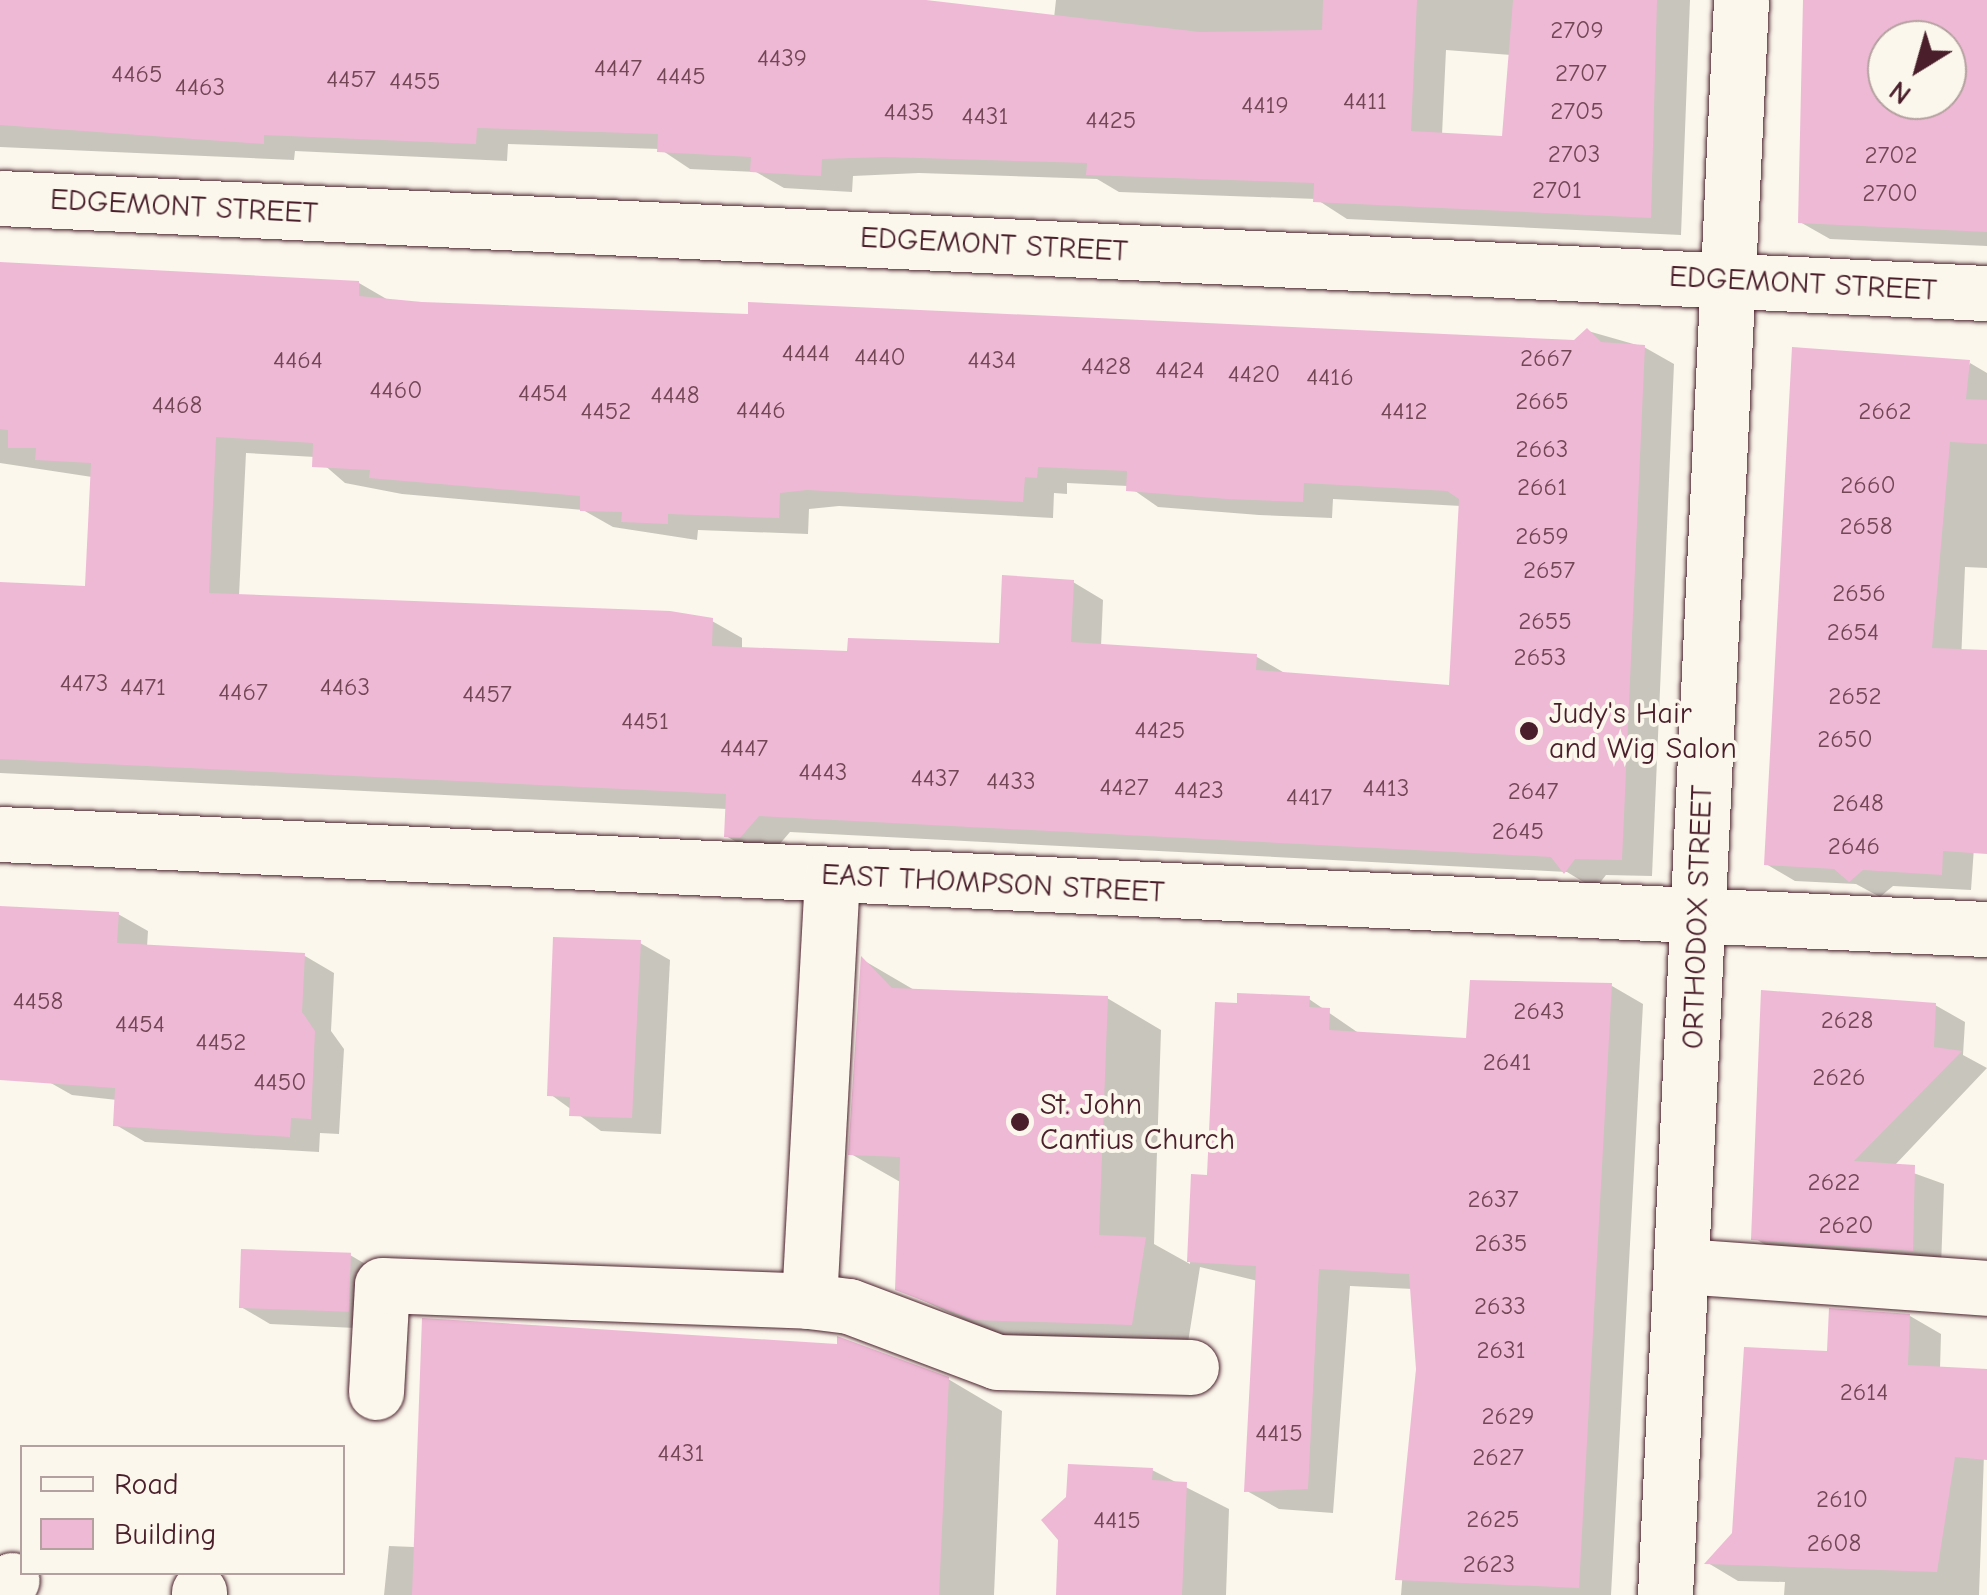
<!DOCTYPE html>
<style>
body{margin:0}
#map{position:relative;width:1987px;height:1595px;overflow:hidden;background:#fbf7ec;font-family:"Comic Neue",sans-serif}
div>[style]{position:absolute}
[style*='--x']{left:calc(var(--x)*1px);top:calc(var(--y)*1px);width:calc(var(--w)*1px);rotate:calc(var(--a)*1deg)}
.shadow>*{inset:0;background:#0003}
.building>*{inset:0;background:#eeb9d5;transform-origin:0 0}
.roads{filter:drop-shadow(0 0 2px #4a1f2b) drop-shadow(0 0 2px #4a1f2b)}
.minor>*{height:55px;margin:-27.5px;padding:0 27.5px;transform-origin:27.5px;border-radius:27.5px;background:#fbf7ec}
.dots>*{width:28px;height:28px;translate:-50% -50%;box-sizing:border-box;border:5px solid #fbf7ec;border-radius:50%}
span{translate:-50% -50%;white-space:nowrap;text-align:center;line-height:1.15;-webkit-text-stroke:8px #fbf7ec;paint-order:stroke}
.number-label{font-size:25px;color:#734656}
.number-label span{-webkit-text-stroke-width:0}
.street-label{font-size:30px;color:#4a1f2b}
.poi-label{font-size:30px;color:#4a1f2b}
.left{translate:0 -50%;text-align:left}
.legend{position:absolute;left:20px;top:1445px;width:325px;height:130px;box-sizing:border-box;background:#fbf7ec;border:2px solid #b4a19f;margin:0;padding:12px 18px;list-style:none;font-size:30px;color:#4a1f2b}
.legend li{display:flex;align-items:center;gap:20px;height:50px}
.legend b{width:50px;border:2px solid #b4a19f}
.north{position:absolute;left:1867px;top:20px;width:100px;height:100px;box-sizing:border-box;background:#fbf7ec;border:2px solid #b4a19f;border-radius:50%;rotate:217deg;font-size:28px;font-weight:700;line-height:40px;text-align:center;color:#4a1f2b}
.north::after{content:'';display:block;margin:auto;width:35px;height:45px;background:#4a1f2b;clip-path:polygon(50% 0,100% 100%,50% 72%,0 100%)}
</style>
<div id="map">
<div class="shadow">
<div style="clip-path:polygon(evenodd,0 0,913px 0,1054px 18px,1056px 0,1690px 0,1681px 235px,1347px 219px,1316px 199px,1119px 192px,1097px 179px,919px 173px,853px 176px,852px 192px,784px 188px,756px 172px,690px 169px,660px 149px,508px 144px,507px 161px,295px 151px,294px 160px,0 147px,0 0,1446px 50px,1511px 55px,1504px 139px,1442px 135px,1446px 50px)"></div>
<div style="clip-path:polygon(evenodd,1806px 0,1987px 0,1987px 246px,1830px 239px,1800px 222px,1806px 0,1887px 40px,1947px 40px,1947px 100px,1887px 100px,1887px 40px)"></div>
<div style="clip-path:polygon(evenodd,0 265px,359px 283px,390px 301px,422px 304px,1575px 343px,1588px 331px,1644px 347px,1674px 364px,1652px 876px,1606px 875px,1595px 889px,1567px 872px,790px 832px,771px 854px,756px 853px,726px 836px,727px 809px,0 773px,0 584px,87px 589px,92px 477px,0 463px,0 265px,246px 453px,315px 457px,345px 483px,402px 494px,583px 510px,613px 527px,697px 540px,698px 530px,808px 534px,809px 509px,839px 506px,1053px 518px,1054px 493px,1067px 494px,1067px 483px,1128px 486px,1158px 507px,1259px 515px,1332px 518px,1333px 499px,1461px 506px,1452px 687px,1288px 675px,1257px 657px,1101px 647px,1103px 600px,1073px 582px,1002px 645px,849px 654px,742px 650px,742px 638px,712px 621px,239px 596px,246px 453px)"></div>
<div style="clip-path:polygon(1970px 363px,1987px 373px,1987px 568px,1965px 567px,1961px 662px,1987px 664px,1971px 890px,1893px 886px,1880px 897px,1856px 884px,1795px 881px,1766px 864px)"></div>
<div style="clip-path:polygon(118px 914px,148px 931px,147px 947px,305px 956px,334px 973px,331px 1031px,344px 1049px,339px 1134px,320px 1133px,319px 1152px,145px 1142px,116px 1125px,117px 1100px,72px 1095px,42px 1078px)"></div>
<div style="clip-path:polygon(640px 943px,670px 960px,661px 1134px,601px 1131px,550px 1094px)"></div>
<div style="clip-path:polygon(863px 960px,916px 991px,1107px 998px,1161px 1030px,1154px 1244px,1190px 1264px,1194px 1176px,1209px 1177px,1309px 999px,1360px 1034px,1469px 1040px,1612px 986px,1643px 1004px,1611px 1595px,1401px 1595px,1419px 1369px,1413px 1289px,1350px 1286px,1333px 1513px,1279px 1509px,1247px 1491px,1258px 1281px,1200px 1267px,1186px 1355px,1030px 1350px,898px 1289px,902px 1183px,851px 1154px)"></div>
<div style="clip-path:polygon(1935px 1005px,1965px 1022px,1963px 1055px,1987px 1068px,1894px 1166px,1944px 1184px,1941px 1267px,1783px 1255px,1754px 1238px)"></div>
<div style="clip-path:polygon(350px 1255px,379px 1272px,377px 1329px,270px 1324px,241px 1307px)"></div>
<div style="clip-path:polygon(1910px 1316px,1941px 1334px,1940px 1369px,1987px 1371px,1979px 1595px,1784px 1595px,1785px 1582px,1738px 1581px,1708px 1563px,1734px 1534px,1829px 1354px)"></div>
<div style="clip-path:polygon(948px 1379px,1002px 1411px,994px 1595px,384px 1595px,389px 1546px,414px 1547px)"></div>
<div style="clip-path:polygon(1152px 1470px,1229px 1509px,1226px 1595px,1058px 1595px)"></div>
</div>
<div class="building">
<div style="clip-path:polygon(0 0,926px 0,1200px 32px,1322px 30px,1323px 0,1417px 0,1411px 131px,1502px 136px,1513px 0,1657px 0,1651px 218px,1313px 202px,1314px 183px,1086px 175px,1087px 163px,886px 157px,822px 159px,821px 176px,750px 172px,751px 157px,657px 152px,658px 134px,477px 128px,476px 144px,264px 135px,264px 144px,0 125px)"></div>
<div style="clip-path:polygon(evenodd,1803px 0,1987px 0,1987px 232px,1798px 223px,1803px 0,1887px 40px,1947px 40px,1947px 100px,1887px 100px,1887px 40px)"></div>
<div style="clip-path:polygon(evenodd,0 262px,359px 281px,359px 296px,422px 302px,748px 314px,748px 302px,1574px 340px,1587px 328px,1601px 342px,1645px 345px,1622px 860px,1575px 859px,1564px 874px,1551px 857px,759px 816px,740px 838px,724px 837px,726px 794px,0 759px,0 582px,85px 586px,91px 463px,35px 460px,36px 448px,8px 448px,8px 430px,0 429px,0 262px,216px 437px,313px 443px,312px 467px,370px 470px,369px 478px,580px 496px,580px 511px,622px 512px,621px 522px,668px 524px,668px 514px,779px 518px,780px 493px,807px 490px,1023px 502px,1025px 477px,1037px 478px,1038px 467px,1127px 471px,1126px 491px,1227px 499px,1303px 502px,1304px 483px,1447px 491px,1459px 499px,1449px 685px,1256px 670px,1257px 654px,1071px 642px,1074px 580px,1002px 575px,999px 643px,848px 638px,847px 651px,712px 646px,713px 618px,670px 611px,209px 593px,216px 437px)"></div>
<div style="clip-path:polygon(1792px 347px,1970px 360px,1966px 399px,1987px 400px,1987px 444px,1950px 442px,1932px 648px,1987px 650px,1987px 854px,1943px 851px,1942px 875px,1863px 870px,1849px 882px,1834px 869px,1764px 865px)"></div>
<div style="clip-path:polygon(0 906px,119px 912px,117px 943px,305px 953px,302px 1012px,315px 1031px,311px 1119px,291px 1118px,290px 1137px,113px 1126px,115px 1088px,0 1080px)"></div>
<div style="clip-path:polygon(553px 937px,641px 940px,632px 1118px,569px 1116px,570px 1097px,547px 1096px)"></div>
<div style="clip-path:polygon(861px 956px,892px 988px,1108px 996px,1099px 1235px,1146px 1237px,1132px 1325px,974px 1320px,895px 1290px,900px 1157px,848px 1155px)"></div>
<div style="clip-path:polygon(1470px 980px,1612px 983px,1579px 1588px,1395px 1580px,1416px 1369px,1409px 1274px,1319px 1269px,1308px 1489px,1244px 1492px,1256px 1266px,1187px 1262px,1191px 1174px,1207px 1175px,1215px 1002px,1237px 1003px,1237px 993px,1310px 996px,1309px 1007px,1330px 1008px,1329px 1030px,1466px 1038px)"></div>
<div style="clip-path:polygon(1761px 990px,1936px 1003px,1934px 1047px,1962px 1051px,1854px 1161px,1915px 1165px,1913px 1251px,1751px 1240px)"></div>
<div style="left:241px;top:1249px;width:110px;height:59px;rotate:2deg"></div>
<div style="clip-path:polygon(1829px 1308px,1910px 1314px,1908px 1365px,1987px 1369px,1987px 1460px,1955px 1457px,1937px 1572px,1704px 1564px,1732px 1533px,1744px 1347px,1827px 1351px)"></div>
<div style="clip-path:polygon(422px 1318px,837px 1344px,837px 1336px,949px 1377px,939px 1595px,412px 1595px)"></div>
<div style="clip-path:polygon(1068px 1464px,1153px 1468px,1152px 1480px,1187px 1482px,1182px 1595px,1056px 1595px,1058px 1540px,1041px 1520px,1066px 1497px)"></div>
</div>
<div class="roads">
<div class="minor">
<div style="--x:0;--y:198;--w:1989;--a:2.74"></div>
<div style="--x:0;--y:834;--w:1989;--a:2.74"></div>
<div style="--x:1682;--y:1266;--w:306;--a:4.1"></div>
<div style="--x:809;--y:1301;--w:425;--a:-86.9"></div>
<div style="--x:376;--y:1392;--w:107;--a:-86.8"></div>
<div style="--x:382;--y:1285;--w:427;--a:2.1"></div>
<div style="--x:809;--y:1301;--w:40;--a:7.1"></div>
<div style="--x:849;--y:1306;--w:158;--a:20.7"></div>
<div style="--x:997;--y:1362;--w:194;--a:1.5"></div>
<div style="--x:0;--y:1586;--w:13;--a:-27"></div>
<div style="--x:199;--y:1595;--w:3;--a:-90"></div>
<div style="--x:1665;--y:1595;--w:1597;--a:-87.27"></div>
</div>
</div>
<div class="dots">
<div style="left:1529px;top:731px;background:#4a1f2b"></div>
<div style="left:1020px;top:1122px;background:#4a1f2b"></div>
</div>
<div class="number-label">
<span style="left:1577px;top:30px">2709</span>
<span style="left:782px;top:58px">4439</span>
<span style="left:618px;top:68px">4447</span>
<span style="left:1581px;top:73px">2707</span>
<span style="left:137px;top:74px">4465</span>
<span style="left:681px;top:76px">4445</span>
<span style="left:351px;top:79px">4457</span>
<span style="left:415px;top:81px">4455</span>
<span style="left:200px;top:87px">4463</span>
<span style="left:1365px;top:101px">4411</span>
<span style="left:1265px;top:105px">4419</span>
<span style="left:1577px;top:111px">2705</span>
<span style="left:909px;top:112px">4435</span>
<span style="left:985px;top:116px">4431</span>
<span style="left:1111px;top:120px">4425</span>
<span style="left:1574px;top:154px">2703</span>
<span style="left:1891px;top:155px">2702</span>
<span style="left:1557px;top:190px">2701</span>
<span style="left:1890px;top:193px">2700</span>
<span style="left:806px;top:353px">4444</span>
<span style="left:880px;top:357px">4440</span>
<span style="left:1546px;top:358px">2667</span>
<span style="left:298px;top:360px">4464</span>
<span style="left:992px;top:360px">4434</span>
<span style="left:1106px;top:366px">4428</span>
<span style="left:1180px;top:370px">4424</span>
<span style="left:1254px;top:374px">4420</span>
<span style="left:1330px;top:377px">4416</span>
<span style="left:396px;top:390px">4460</span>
<span style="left:543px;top:393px">4454</span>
<span style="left:675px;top:395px">4448</span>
<span style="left:1542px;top:401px">2665</span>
<span style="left:177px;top:405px">4468</span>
<span style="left:761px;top:410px">4446</span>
<span style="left:606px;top:411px">4452</span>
<span style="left:1404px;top:411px">4412</span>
<span style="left:1885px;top:411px">2662</span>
<span style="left:1542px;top:449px">2663</span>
<span style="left:1868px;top:485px">2660</span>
<span style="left:1542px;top:487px">2661</span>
<span style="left:1866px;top:526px">2658</span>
<span style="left:1542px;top:536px">2659</span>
<span style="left:1549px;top:570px">2657</span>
<span style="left:1859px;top:593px">2656</span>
<span style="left:1545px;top:621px">2655</span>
<span style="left:1853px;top:632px">2654</span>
<span style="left:1540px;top:657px">2653</span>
<span style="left:84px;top:683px">4473</span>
<span style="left:143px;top:687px">4471</span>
<span style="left:345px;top:687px">4463</span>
<span style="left:243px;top:692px">4467</span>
<span style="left:487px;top:694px">4457</span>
<span style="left:1855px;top:696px">2652</span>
<span style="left:645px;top:721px">4451</span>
<span style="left:1160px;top:730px">4425</span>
<span style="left:1845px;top:739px">2650</span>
<span style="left:744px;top:748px">4447</span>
<span style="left:823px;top:772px">4443</span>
<span style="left:935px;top:778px">4437</span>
<span style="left:1011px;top:781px">4433</span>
<span style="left:1124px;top:787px">4427</span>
<span style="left:1386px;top:788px">4413</span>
<span style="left:1199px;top:790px">4423</span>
<span style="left:1533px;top:791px">2647</span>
<span style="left:1309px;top:797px">4417</span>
<span style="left:1858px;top:803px">2648</span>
<span style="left:1518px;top:831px">2645</span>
<span style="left:1854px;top:846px">2646</span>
<span style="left:38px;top:1001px">4458</span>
<span style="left:1539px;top:1011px">2643</span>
<span style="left:1847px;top:1020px">2628</span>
<span style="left:140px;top:1024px">4454</span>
<span style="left:221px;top:1042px">4452</span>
<span style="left:1507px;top:1062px">2641</span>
<span style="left:1839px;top:1077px">2626</span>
<span style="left:280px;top:1082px">4450</span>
<span style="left:1834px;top:1182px">2622</span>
<span style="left:1493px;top:1199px">2637</span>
<span style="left:1846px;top:1225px">2620</span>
<span style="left:1501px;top:1243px">2635</span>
<span style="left:1500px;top:1306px">2633</span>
<span style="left:1501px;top:1350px">2631</span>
<span style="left:1864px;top:1392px">2614</span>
<span style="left:1508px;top:1416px">2629</span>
<span style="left:1279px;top:1433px">4415</span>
<span style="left:681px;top:1453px">4431</span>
<span style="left:1498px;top:1457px">2627</span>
<span style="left:1842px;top:1499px">2610</span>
<span style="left:1493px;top:1519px">2625</span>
<span style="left:1117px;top:1520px">4415</span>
<span style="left:1834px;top:1543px">2608</span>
<span style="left:1489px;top:1564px">2623</span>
</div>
<div class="street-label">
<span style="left:184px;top:207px;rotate:3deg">EDGEMONT STREET</span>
<span style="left:994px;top:245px;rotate:3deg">EDGEMONT STREET</span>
<span style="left:1803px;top:284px;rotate:3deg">EDGEMONT STREET</span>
<span style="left:993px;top:884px;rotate:3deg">EAST THOMPSON STREET</span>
<span style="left:1698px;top:917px;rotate:-88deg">ORTHODOX STREET</span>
</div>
<div class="poi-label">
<span class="left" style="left:1549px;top:731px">Judy's Hair<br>and Wig Salon</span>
<span class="left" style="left:1040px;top:1122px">St. John<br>Cantius Church</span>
</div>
<ul class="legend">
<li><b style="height:12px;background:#fbf7ec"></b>Road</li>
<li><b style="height:28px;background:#eeb9d5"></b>Building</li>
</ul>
<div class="north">N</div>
</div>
